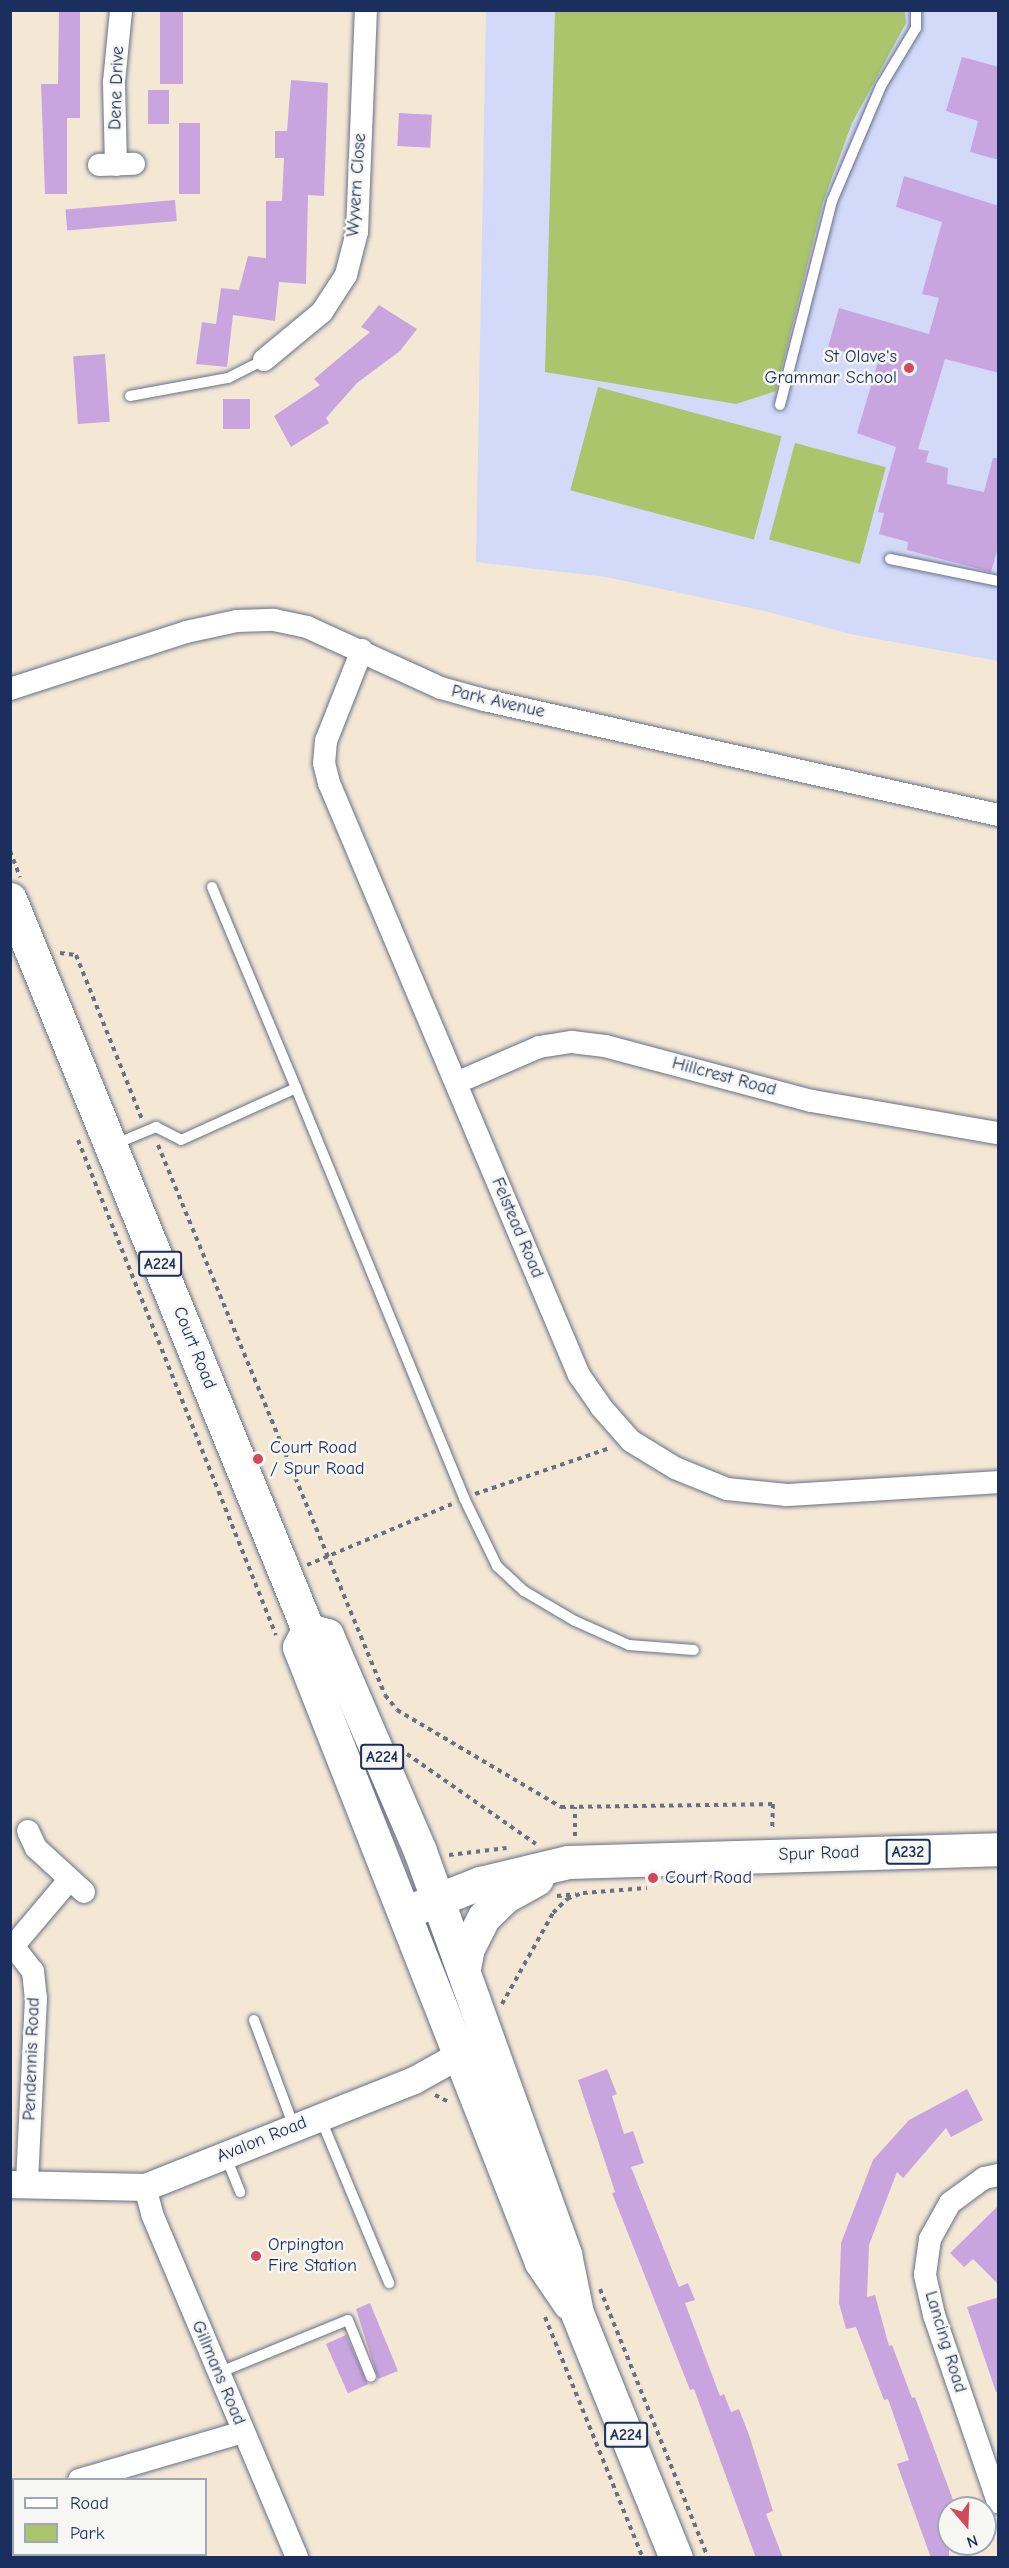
<!DOCTYPE html>
<style>
body{margin:0}
#map{position:relative;width:1009px;height:2568px;overflow:hidden;background:#f4e8d5;font-family:"Comic Neue",sans-serif}
div>[style]{position:absolute}
[style*='--x']{left:calc(var(--x)*1px);top:calc(var(--y)*1px);width:calc(var(--w)*1px);rotate:calc(var(--a)*1deg)}
.built>*{inset:0;background:#d3d9f9}
.green>*{inset:0;background:#aac56b;transform-origin:0 0}
.building>*{inset:0;background:#c9a5df;transform-origin:0 0}
.path>*{height:4px;margin-top:-2px;transform-origin:0;background:repeating-linear-gradient(90deg,#677088 0 4.5px,transparent 0 9px)}
.roads{filter:drop-shadow(0 0 2px #677088) drop-shadow(0 0 2px #677088)}
.service>*{height:10px;margin:-5px;padding:0 5px;transform-origin:5px;border-radius:5px;background:#fff}
.minor>*{height:22px;margin:-11px;padding:0 11px;transform-origin:11px;border-radius:11px;background:#fff}
.tertiary>*{height:27px;margin:-13.5px;padding:0 13.5px;transform-origin:13.5px;border-radius:13.5px;background:#fff}
.primary>*{height:33px;margin:-16.5px;padding:0 16.5px;transform-origin:16.5px;border-radius:16.5px;background:#fff}
.dots>*{width:16px;height:16px;translate:-50% -50%;box-sizing:border-box;border:3px solid #f6f6f2;border-radius:50%}
span{translate:-50% -50%;white-space:nowrap;text-align:center;line-height:1.15;-webkit-text-stroke:5px #f6f6f2;paint-order:stroke}
.shield-label span{padding:2px 4px;background:#f6f6f2;border:2px solid;border-radius:4px;-webkit-text-stroke-width:0}
.shield-label{font-size:16px;color:#1b2f5e;font-weight:700}
.street-label{font-size:18px;color:#1b2f5e}
.poi-label{font-size:18px;color:#1b2f5e}
.right{translate:-100% -50%;text-align:right}
.left{translate:0 -50%;text-align:left}
.frame{position:absolute;inset:0;border:12px solid #1b2f5e;pointer-events:none}
.legend{position:absolute;left:12px;top:2478px;width:195px;height:78px;box-sizing:border-box;background:#f6f6f2;border:2px solid #9ea6b7;margin:0;padding:8px 10px;list-style:none;font-size:18px;color:#1b2f5e}
.legend li{display:flex;align-items:center;gap:12px;height:30px}
.legend b{width:30px;border:2px solid #9ea6b7}
.north{position:absolute;left:937px;top:2496px;width:60px;height:60px;box-sizing:border-box;background:#f6f6f2;border:2px solid #9ea6b7;border-radius:50%;rotate:161deg;font-size:16px;font-weight:700;line-height:24px;text-align:center;color:#1b2f5e}
.north::after{content:'';display:block;margin:auto;width:21px;height:27px;background:#d1495b;clip-path:polygon(50% 0,100% 100%,50% 72%,0 100%)}
</style>
<div id="map">
<div class="built">
<div style="clip-path:polygon(486px 11px,998px 11px,998px 661px,850px 634px,769px 612px,606px 577px,476px 562px)"></div>
</div>
<div class="green">
<div style="clip-path:polygon(555px 11px,905px 11px,906px 23px,852px 123px,823px 202px,776px 391px,736px 404px,545px 372px)"></div>
<div style="left:598px;top:387px;width:190px;height:107px;rotate:15deg"></div>
<div style="left:795px;top:443px;width:94px;height:100px;rotate:15deg"></div>
</div>
<div class="building">
<div style="clip-path:polygon(59px 10px,80px 10px,80px 118px,67px 118px,67px 194px,45px 194px,41px 84px,58px 84px)"></div>
<div style="left:160px;top:11px;width:23px;height:73px"></div>
<div style="clip-path:polygon(962px 57px,999px 67px,999px 160px,970px 152px,978px 121px,946px 111px)"></div>
<div style="clip-path:polygon(291px 80px,328px 83px,324px 196px,308px 195px,306px 284px,279px 282px,275px 321px,233px 315px,227px 367px,196px 364px,202px 322px,216px 324px,221px 288px,239px 290px,248px 256px,266px 258px,266px 201px,282px 201px,284px 158px,275px 158px,275px 131px,287px 131px)"></div>
<div style="left:148px;top:90px;width:21px;height:34px"></div>
<div style="left:399px;top:113px;width:33px;height:33px;rotate:3deg"></div>
<div style="left:200px;top:123px;width:71px;height:21px;rotate:90deg"></div>
<div style="clip-path:polygon(904px 176px,999px 206px,999px 373px,945px 359px,918px 449px,929px 451px,926px 462px,948px 468px,947px 484px,984px 492px,993px 458px,999px 458px,999px 544px,991px 572px,907px 550px,908px 542px,879px 534px,884px 513px,878px 512px,896px 447px,857px 433px,878px 362px,828px 347px,839px 308px,929px 334px,939px 298px,922px 294px,942px 222px,896px 207px)"></div>
<div style="left:175px;top:200px;width:21px;height:110px;rotate:85deg"></div>
<div style="clip-path:polygon(379px 305px,417px 329px,400px 351px,357px 383px,326px 418px,329px 423px,291px 447px,274px 416px,320px 385px,314px 379px,370px 332px,361px 327px)"></div>
<div style="left:105px;top:354px;width:68px;height:32px;rotate:86deg"></div>
<div style="left:223px;top:399px;width:27px;height:30px"></div>
<div style="clip-path:polygon(607px 2069px,617px 2094px,612px 2096px,624px 2134px,633px 2131px,644px 2163px,631px 2167px,679px 2287px,688px 2283px,695px 2300px,685px 2303px,720px 2396px,724px 2394px,731px 2412px,739px 2409px,749px 2435px,773px 2511px,766px 2514px,783px 2558px,756px 2558px,694px 2389px,690px 2390px,612px 2193px,615px 2192px,578px 2080px)"></div>
<div style="clip-path:polygon(967px 2089px,983px 2120px,951px 2137px,946px 2128px,903px 2178px,897px 2172px,869px 2245px,867px 2297px,875px 2295px,889px 2346px,892px 2345px,912px 2398px,915px 2397px,956px 2508px,949px 2508px,949px 2558px,931px 2558px,897px 2464px,909px 2460px,888px 2399px,884px 2400px,856px 2327px,846px 2329px,839px 2303px,841px 2243px,873px 2160px,909px 2120px)"></div>
<div style="clip-path:polygon(999px 2205px,999px 2285px,973px 2259px,964px 2267px,950px 2253px)"></div>
<div style="clip-path:polygon(999px 2297px,999px 2391px,996px 2392px,967px 2307px)"></div>
<div style="clip-path:polygon(370px 2303px,398px 2371px,378px 2379px,356px 2309px)"></div>
<div style="left:346px;top:2335px;width:54px;height:22px;rotate:66deg"></div>
</div>
<div class="path">
<div style="--x:10;--y:851;--w:28;--a:69"></div>
<div style="--x:60;--y:953;--w:16;--a:7"></div>
<div style="--x:76;--y:955;--w:177;--a:68.1"></div>
<div style="--x:78;--y:1140;--w:533;--a:68.2"></div>
<div style="--x:158;--y:1145;--w:595;--a:67.57"></div>
<div style="--x:385;--y:1695;--w:19;--a:51"></div>
<div style="--x:397;--y:1710;--w:191;--a:30.6"></div>
<div style="--x:561;--y:1807;--w:212;--a:-0.8"></div>
<div style="--x:773;--y:1804;--w:26;--a:92"></div>
<div style="--x:475;--y:1494;--w:143;--a:-18.8"></div>
<div style="--x:307;--y:1565;--w:157;--a:-22.8"></div>
<div style="--x:407;--y:1754;--w:157;--a:34.9"></div>
<div style="--x:575;--y:1836;--w:29;--a:-90"></div>
<div style="--x:449;--y:1855;--w:58;--a:-6.9"></div>
<div style="--x:557;--y:1896;--w:19;--a:-6"></div>
<div style="--x:502;--y:2004;--w:104;--a:-60.7"></div>
<div style="--x:553;--y:1913;--w:20;--a:-45"></div>
<div style="--x:567;--y:1899;--w:17;--a:-21"></div>
<div style="--x:583;--y:1893;--w:64;--a:-4.5"></div>
<div style="--x:435;--y:2095;--w:16;--a:27"></div>
<div style="--x:600;--y:2289;--w:290;--a:68.1"></div>
<div style="--x:545;--y:2317;--w:260;--a:67.9"></div>
</div>
<div class="roads">
<div class="service">
<div style="--x:130;--y:396;--w:100;--a:-10.4"></div>
<div style="--x:228;--y:378;--w:40;--a:-26.6"></div>
<div style="--x:780;--y:405;--w:211;--a:-75.7"></div>
<div style="--x:832;--y:201;--w:125;--a:-66.9"></div>
<div style="--x:881;--y:86;--w:68;--a:-58.9"></div>
<div style="--x:916;--y:28;--w:18;--a:-90"></div>
<div style="--x:890;--y:559;--w:110;--a:11.5"></div>
<div style="--x:212;--y:887;--w:218;--a:67.3"></div>
<div style="--x:113;--y:1145;--w:47;--a:-22.7"></div>
<div style="--x:156;--y:1127;--w:28;--a:27"></div>
<div style="--x:181;--y:1140;--w:126;--a:-24.3"></div>
<div style="--x:296;--y:1088;--w:443;--a:67.7"></div>
<div style="--x:464;--y:1498;--w:76;--a:64.1"></div>
<div style="--x:497;--y:1566;--w:37;--a:43"></div>
<div style="--x:524;--y:1591;--w:59;--a:30.5"></div>
<div style="--x:575;--y:1621;--w:59;--a:24"></div>
<div style="--x:629;--y:1645;--w:65;--a:4.4"></div>
<div style="--x:254;--y:2020;--w:114;--a:69.5"></div>
<div style="--x:320;--y:2117;--w:180;--a:67.4"></div>
<div style="--x:226;--y:2157;--w:38;--a:68"></div>
<div style="--x:218;--y:2373;--w:140;--a:-22.2"></div>
<div style="--x:348;--y:2320;--w:61;--a:68"></div>
</div>
<div class="minor">
<div style="--x:99;--y:165;--w:35;--a:-2"></div>
<div style="--x:116;--y:165;--w:83;--a:-91.4"></div>
<div style="--x:114;--y:82;--w:72;--a:-84.4"></div>
<div style="--x:264;--y:360;--w:75;--a:-39.6"></div>
<div style="--x:322;--y:312;--w:44;--a:-57"></div>
<div style="--x:346;--y:275;--w:44;--a:-75.7"></div>
<div style="--x:357;--y:232;--w:222;--a:-87.7"></div>
<div style="--x:362;--y:650;--w:98;--a:111.6"></div>
<div style="--x:326;--y:741;--w:22;--a:95"></div>
<div style="--x:324;--y:763;--w:21;--a:76"></div>
<div style="--x:329;--y:783;--w:643;--a:67.11"></div>
<div style="--x:579;--y:1375;--w:39;--a:55"></div>
<div style="--x:601;--y:1407;--w:45;--a:48.6"></div>
<div style="--x:631;--y:1441;--w:52;--a:31.5"></div>
<div style="--x:675;--y:1468;--w:56;--a:22"></div>
<div style="--x:727;--y:1489;--w:60;--a:5.7"></div>
<div style="--x:787;--y:1495;--w:211;--a:-3.5"></div>
<div style="--x:10;--y:689;--w:185;--a:-17.9"></div>
<div style="--x:186;--y:632;--w:52;--a:-12.2"></div>
<div style="--x:237;--y:621;--w:37;--a:-2"></div>
<div style="--x:274;--y:620;--w:34;--a:12"></div>
<div style="--x:307;--y:627;--w:147;--a:24.5"></div>
<div style="--x:441;--y:688;--w:45;--a:15.6"></div>
<div style="--x:484;--y:700;--w:527;--a:12.61"></div>
<div style="--x:456;--y:1083;--w:90;--a:-23.4"></div>
<div style="--x:539;--y:1047;--w:33;--a:-9"></div>
<div style="--x:572;--y:1042;--w:33;--a:7"></div>
<div style="--x:605;--y:1046;--w:214;--a:14.9"></div>
<div style="--x:812;--y:1101;--w:189;--a:9.8"></div>
<div style="--x:28;--y:1831;--w:19;--a:65"></div>
<div style="--x:36;--y:1848;--w:65;--a:42.5"></div>
<div style="--x:10;--y:1942;--w:37;--a:52"></div>
<div style="--x:33;--y:1971;--w:27;--a:84"></div>
<div style="--x:36;--y:1998;--w:187;--a:92.8"></div>
<div style="--x:15;--y:1944;--w:84;--a:-49.8"></div>
<div style="--x:998;--y:2175;--w:14;--a:168"></div>
<div style="--x:984;--y:2178;--w:42;--a:143.7"></div>
<div style="--x:950;--y:2203;--w:41;--a:119.1"></div>
<div style="--x:930;--y:2239;--w:36;--a:98"></div>
<div style="--x:925;--y:2275;--w:41;--a:77.3"></div>
<div style="--x:934;--y:2315;--w:198;--a:71.1"></div>
<div style="--x:145;--y:2187;--w:28;--a:75"></div>
<div style="--x:152;--y:2214;--w:373;--a:67.1"></div>
<div style="--x:79;--y:2480;--w:171;--a:-16.3"></div>
<div style="--x:10;--y:2500;--w:4;--a:-14"></div>
</div>
<div class="tertiary">
<div style="--x:10;--y:2184;--w:135;--a:1.3"></div>
<div style="--x:145;--y:2187;--w:289;--a:-21.7"></div>
<div style="--x:414;--y:2080;--w:72;--a:-29.1"></div>
</div>
<div class="primary">
<div style="--x:10;--y:899;--w:789;--a:67.82"></div>
<div style="--x:308;--y:1630;--w:20;--a:15"></div>
<div style="--x:327;--y:1635;--w:235;--a:66.7"></div>
<div style="--x:420;--y:1851;--w:428;--a:70.2"></div>
<div style="--x:565;--y:2254;--w:60;--a:78.5"></div>
<div style="--x:577;--y:2313;--w:264;--a:68"></div>
<div style="--x:308;--y:1630;--w:19;--a:118"></div>
<div style="--x:299;--y:1647;--w:661;--a:68.52"></div>
<div style="--x:541;--y:2262;--w:50;--a:55.7"></div>
<div style="--x:419;--y:1907;--w:66;--a:-21.5"></div>
<div style="--x:480;--y:1883;--w:90;--a:-13.4"></div>
<div style="--x:568;--y:1862;--w:430;--a:-1.7"></div>
<div style="--x:464;--y:1968;--w:20;--a:-79"></div>
<div style="--x:468;--y:1948;--w:35;--a:-63"></div>
<div style="--x:484;--y:1917;--w:30;--a:-44"></div>
<div style="--x:506;--y:1896;--w:35;--a:-29"></div>
</div>
</div>
<div class="dots">
<div style="left:909px;top:368px;background:#d1495b"></div>
<div style="left:258px;top:1459px;background:#d1495b"></div>
<div style="left:653px;top:1878px;background:#d1495b"></div>
<div style="left:256px;top:2256px;background:#d1495b"></div>
</div>
<div class="shield-label">
<span style="left:160px;top:1264px">A224</span>
<span style="left:382px;top:1757px">A224</span>
<span style="left:908px;top:1852px">A232</span>
<span style="left:626px;top:2435px">A224</span>
</div>
<div class="street-label">
<span style="left:117px;top:88px;rotate:-88deg">Dene Drive</span>
<span style="left:357px;top:185px;rotate:-86deg">Wyvern Close</span>
<span style="left:498px;top:702px;rotate:13deg">Park Avenue</span>
<span style="left:724px;top:1077px;rotate:15deg">Hillcrest Road</span>
<span style="left:517px;top:1228px;rotate:67deg">Felstead Road</span>
<span style="left:194px;top:1348px;rotate:68deg">Court Road</span>
<span style="left:819px;top:1854px;rotate:-2deg">Spur Road</span>
<span style="left:32px;top:2059px;rotate:-88deg">Pendennis Road</span>
<span style="left:262px;top:2140px;rotate:-22deg">Avalon Road</span>
<span style="left:945px;top:2342px;rotate:73deg">Lancing Road</span>
<span style="left:218px;top:2373px;rotate:67deg">Gillmans Road</span>
</div>
<div class="poi-label">
<span class="right" style="left:897px;top:368px">St Olave's<br>Grammar School</span>
<span class="left" style="left:270px;top:1459px">Court Road<br>/ Spur Road</span>
<span class="left" style="left:665px;top:1878px">Court Road</span>
<span class="left" style="left:268px;top:2256px">Orpington<br>Fire Station</span>
</div>
<div class="frame"></div>
<ul class="legend">
<li><b style="height:8px;background:#fff"></b>Road</li>
<li><b style="height:16px;background:#aac56b"></b>Park</li>
</ul>
<div class="north">N</div>
</div>
